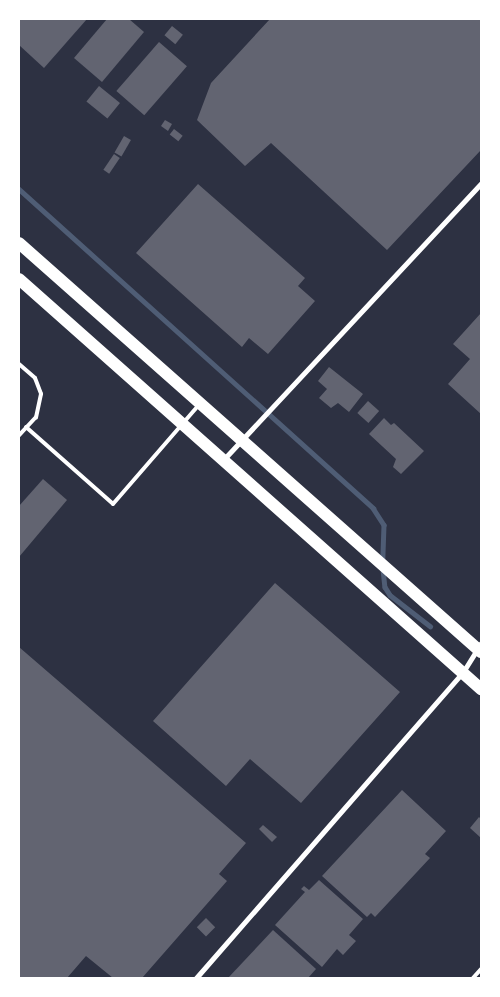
<!DOCTYPE html>
<style>
body{margin:0}
#map{position:relative;width:500px;height:997px;overflow:hidden;background:#2d3142;font-family:"Libre Baskerville",serif}
div>[style]{position:absolute}
[style*='--x']{left:calc(var(--x)*1px);top:calc(var(--y)*1px);width:calc(var(--w)*1px);rotate:calc(var(--a)*1deg)}
.stream>*{height:4.5px;margin:-2.25px;padding:0 2.25px;transform-origin:2.25px;border-radius:2.25px;background:#4f5d75}
.building>*{inset:0;background:#626471;transform-origin:0 0}
.service>*{height:4px;margin:-2px;padding:0 2px;transform-origin:2px;border-radius:2px;background:#fff}
.minor>*{height:5px;margin:-2.5px;padding:0 2.5px;transform-origin:2.5px;border-radius:2.5px;background:#fff}
.primary>*{height:12px;margin:-6px;padding:0 6px;transform-origin:6px;border-radius:6px;background:#fff}
span{translate:-50% -50%;white-space:nowrap;text-align:center;line-height:1.15;-webkit-text-stroke:4px #fff;paint-order:stroke}
.frame{position:absolute;inset:0;border:20px solid #fff;pointer-events:none}
</style>
<div id="map">
<div class="stream">
<div style="--x:19;--y:189;--w:477;--a:42"></div>
<div style="--x:373;--y:508;--w:20;--a:57"></div>
<div style="--x:384;--y:525;--w:36;--a:92"></div>
<div style="--x:383;--y:569;--w:18;--a:84"></div>
<div style="--x:385;--y:587;--w:9;--a:58"></div>
<div style="--x:390;--y:595;--w:51;--a:37.8"></div>
</div>
<div class="building">
<div style="clip-path:polygon(19px 19px,87px 19px,44px 68px,19px 45px)"></div>
<div style="clip-path:polygon(107px 19px,129px 19px,144px 32px,102px 82px,74px 58px)"></div>
<div style="clip-path:polygon(270px 19px,481px 19px,481px 150px,387px 250px,271px 143px,245px 166px,197px 120px,211px 83px)"></div>
<div style="left:172px;top:26px;width:14px;height:12px;rotate:39deg"></div>
<div style="left:159px;top:42px;width:37px;height:65px;rotate:41deg"></div>
<div style="left:99px;top:86px;width:27px;height:20px;rotate:39deg"></div>
<div style="clip-path:polygon(165px 120px,172px 124px,168px 131px,161px 126px)"></div>
<div style="left:174px;top:129px;width:11px;height:7px;rotate:38deg"></div>
<div style="left:124px;top:136px;width:8px;height:19px;rotate:30deg"></div>
<div style="left:114px;top:154px;width:7px;height:19px;rotate:34deg"></div>
<div style="clip-path:polygon(198px 184px,305px 278px,298px 286px,315px 301px,268px 354px,249px 338px,242px 347px,136px 253px)"></div>
<div style="clip-path:polygon(481px 313px,481px 414px,448px 384px,470px 359px,453px 344px)"></div>
<div style="clip-path:polygon(329px 367px,363px 394px,349px 412px,338px 403px,331px 408px,319px 398px,327px 389px,318px 381px)"></div>
<div style="left:368px;top:401px;width:15px;height:16px;rotate:42deg"></div>
<div style="clip-path:polygon(384px 418px,391px 425px,394px 423px,424px 451px,401px 474px,393px 467px,396px 459px,369px 434px)"></div>
<div style="clip-path:polygon(43px 479px,67px 500px,19px 557px,19px 506px)"></div>
<div style="clip-path:polygon(275px 583px,400px 692px,301px 803px,250px 759px,226px 786px,153px 721px)"></div>
<div style="clip-path:polygon(19px 647px,246px 843px,219px 874px,227px 881px,142px 978px,113px 978px,86px 956px,67px 978px,19px 978px)"></div>
<div style="clip-path:polygon(402px 790px,446px 831px,425px 854px,430px 858px,375px 917px,371px 913px,367px 917px,322px 876px)"></div>
<div style="clip-path:polygon(479px 817px,481px 819px,481px 838px,470px 828px)"></div>
<div style="clip-path:polygon(263px 825px,277px 837px,272px 842px,259px 829px)"></div>
<div style="clip-path:polygon(319px 880px,363px 919px,349px 935px,356px 941px,343px 955px,337px 949px,322px 967px,275px 925px,305px 892px,301px 889px,304px 886px,309px 890px)"></div>
<div style="left:206px;top:918px;width:13px;height:13px;rotate:45deg"></div>
<div style="clip-path:polygon(273px 930px,316px 969px,308px 978px,228px 978px)"></div>
</div>
<div class="service">
<div style="--x:19;--y:364;--w:21;--a:41"></div>
<div style="--x:35;--y:378;--w:17;--a:69"></div>
<div style="--x:41;--y:394;--w:24;--a:102"></div>
<div style="--x:36;--y:417;--w:25;--a:133"></div>
<div style="--x:26;--y:427;--w:116;--a:41.5"></div>
<div style="--x:113;--y:504;--w:130;--a:-49.1"></div>
<div style="--x:473;--y:978;--w:12;--a:-48"></div>
</div>
<div class="minor">
<div style="--x:224;--y:459;--w:377;--a:-47"></div>
<div style="--x:196;--y:978;--w:406;--a:-48.9"></div>
<div style="--x:463;--y:672;--w:34;--a:-58"></div>
</div>
<div class="primary">
<div style="--x:19;--y:243;--w:617;--a:41.52"></div>
<div style="--x:19;--y:279;--w:618;--a:41.59"></div>
</div>
<div class="frame"></div>
</div>
